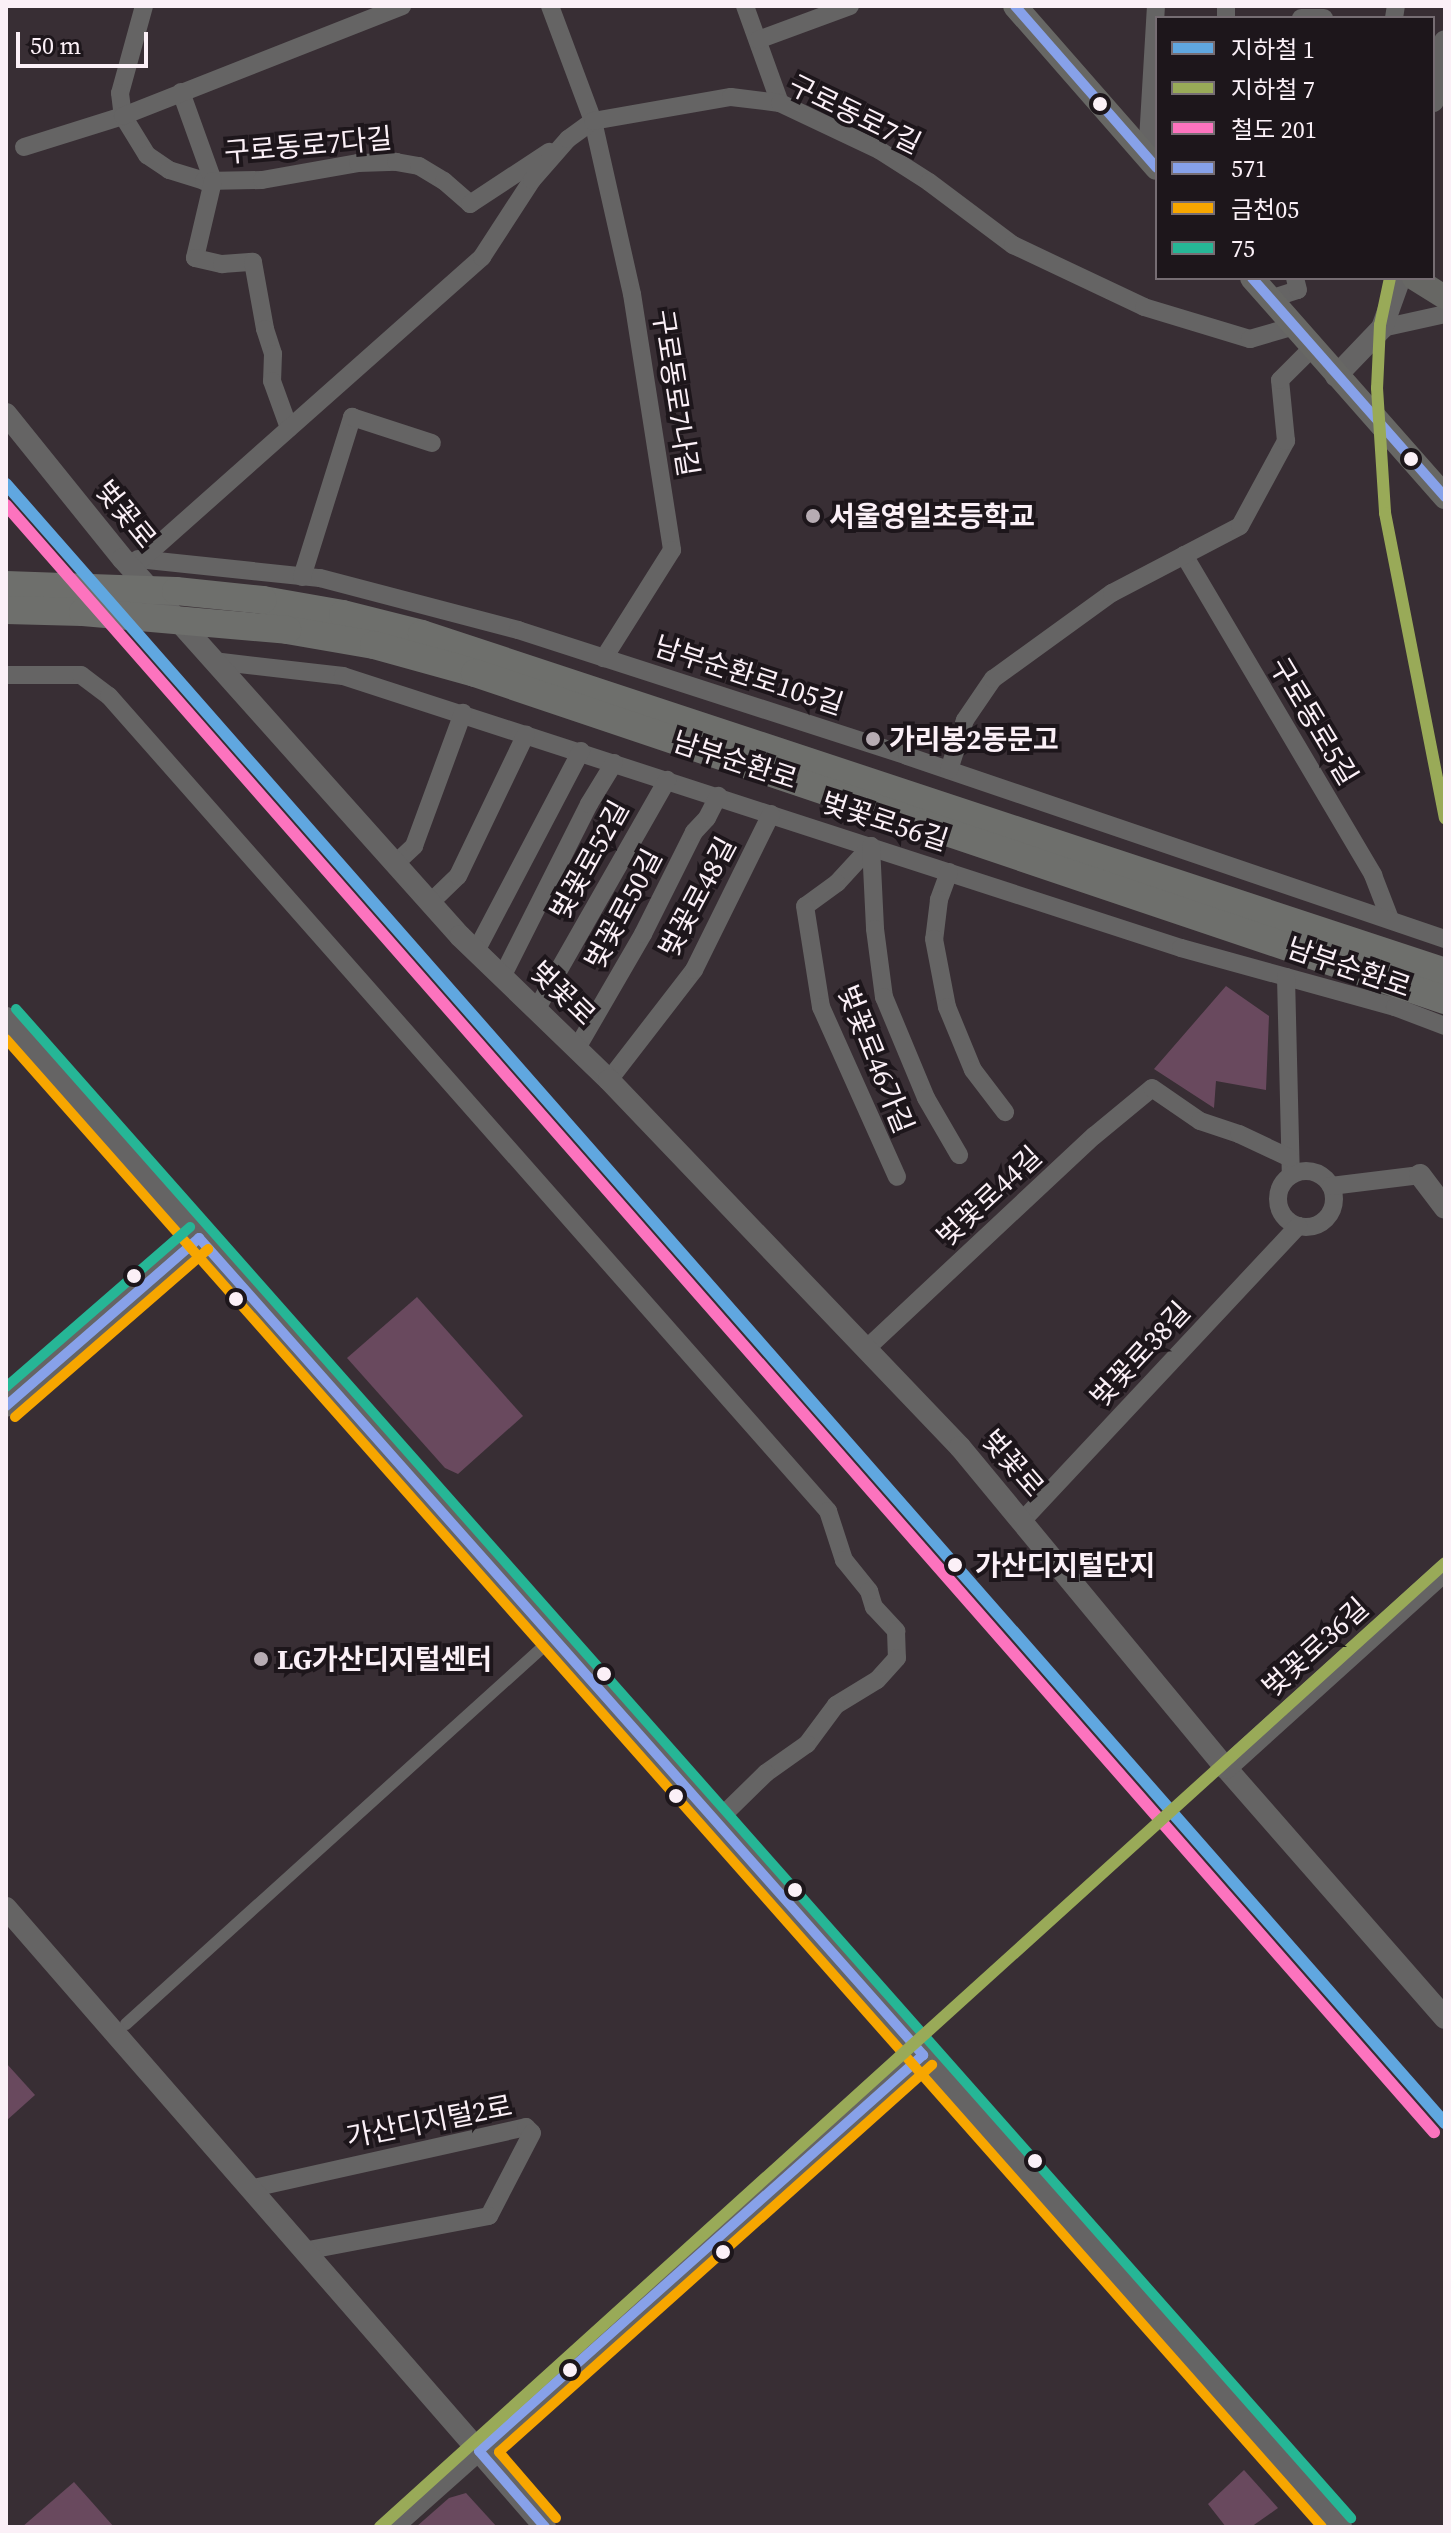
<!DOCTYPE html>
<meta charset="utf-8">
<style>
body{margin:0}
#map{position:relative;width:1451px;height:2533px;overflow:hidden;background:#382e34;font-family:"Source Serif 4","Noto Sans KR",serif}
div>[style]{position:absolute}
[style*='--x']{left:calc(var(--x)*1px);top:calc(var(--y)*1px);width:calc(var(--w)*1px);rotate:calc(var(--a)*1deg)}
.green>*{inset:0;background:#69495e}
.pedestrian>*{height:12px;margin:-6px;padding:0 6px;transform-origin:6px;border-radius:6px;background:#656464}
.minor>*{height:18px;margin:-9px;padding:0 9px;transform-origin:9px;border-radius:9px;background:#656464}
.minor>.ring{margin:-9px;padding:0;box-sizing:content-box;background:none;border:18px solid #656464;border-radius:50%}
.tertiary>*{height:22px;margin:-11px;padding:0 11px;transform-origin:11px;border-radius:11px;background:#656464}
.secondary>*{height:24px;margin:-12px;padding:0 12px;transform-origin:12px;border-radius:12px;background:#676764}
.primary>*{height:28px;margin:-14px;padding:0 14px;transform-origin:14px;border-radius:14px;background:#6e6f6c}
.primary-bridge>*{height:28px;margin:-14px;padding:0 14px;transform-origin:14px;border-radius:14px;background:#6e6f6c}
.bus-1>*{height:10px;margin:-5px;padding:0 5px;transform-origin:5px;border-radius:5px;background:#87a1e9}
.bus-2>*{height:10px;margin:-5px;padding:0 5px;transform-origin:5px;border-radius:5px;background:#f7a600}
.bus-3>*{height:10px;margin:-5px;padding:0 5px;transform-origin:5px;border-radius:5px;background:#26b696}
.rail-1>*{height:12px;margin:-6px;padding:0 6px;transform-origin:6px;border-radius:6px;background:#fc73be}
.metro-1>*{height:12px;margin:-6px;padding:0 6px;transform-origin:6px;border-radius:6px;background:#60a7e0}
.metro-2>*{height:12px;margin:-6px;padding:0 6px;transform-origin:6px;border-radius:6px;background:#99aa58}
.dots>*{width:22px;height:22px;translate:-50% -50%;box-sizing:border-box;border:4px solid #1d161b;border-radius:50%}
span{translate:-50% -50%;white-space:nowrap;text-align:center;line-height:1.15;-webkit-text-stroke:8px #1d161b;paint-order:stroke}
.street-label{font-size:28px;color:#fbf0f7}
.poi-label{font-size:28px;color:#fbf0f7;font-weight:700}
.left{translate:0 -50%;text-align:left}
.stop-label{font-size:28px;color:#fbf0f7;font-weight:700}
.frame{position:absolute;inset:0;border:8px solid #fbf0f7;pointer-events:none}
.legend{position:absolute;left:1155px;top:16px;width:280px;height:264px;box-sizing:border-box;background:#1d161b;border:2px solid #766d73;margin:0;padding:10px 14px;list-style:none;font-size:24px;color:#fbf0f7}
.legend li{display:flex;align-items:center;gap:16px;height:40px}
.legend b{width:40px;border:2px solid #766d73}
.scale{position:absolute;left:16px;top:32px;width:132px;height:36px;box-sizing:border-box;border:4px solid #fbf0f7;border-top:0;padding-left:10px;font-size:24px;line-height:28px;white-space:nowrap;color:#fbf0f7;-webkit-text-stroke:6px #1d161b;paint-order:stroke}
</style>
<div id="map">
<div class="green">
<div style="clip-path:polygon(1226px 986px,1269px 1016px,1266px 1090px,1216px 1081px,1214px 1108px,1154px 1069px)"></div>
<div style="clip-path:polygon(417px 1297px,523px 1416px,458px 1474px,445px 1468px,347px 1358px)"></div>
<div style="clip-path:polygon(6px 2063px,35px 2095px,6px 2121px)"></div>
<div style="clip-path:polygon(1244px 2470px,1278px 2508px,1251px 2527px,1226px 2527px,1208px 2504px)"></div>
<div style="clip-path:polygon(74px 2482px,114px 2527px,22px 2527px)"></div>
<div style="clip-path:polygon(466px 2493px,497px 2527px,416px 2527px,449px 2498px)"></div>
</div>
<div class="pedestrian">
<div style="--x:126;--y:2024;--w:577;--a:-42.12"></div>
</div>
<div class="minor">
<div style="--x:144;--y:6;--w:90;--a:105.4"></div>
<div style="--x:120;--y:93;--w:23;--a:83"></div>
<div style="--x:123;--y:116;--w:46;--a:58.4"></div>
<div style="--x:147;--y:155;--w:27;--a:34"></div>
<div style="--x:169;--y:170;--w:37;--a:17"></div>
<div style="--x:204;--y:181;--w:58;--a:-1"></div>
<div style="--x:262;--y:180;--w:97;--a:-10"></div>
<div style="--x:358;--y:163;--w:38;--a:-2"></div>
<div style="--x:396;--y:162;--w:23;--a:10"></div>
<div style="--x:419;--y:166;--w:29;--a:31"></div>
<div style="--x:444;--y:181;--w:35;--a:41"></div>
<div style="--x:470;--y:204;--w:95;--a:-33.4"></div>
<div style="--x:550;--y:6;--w:123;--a:69.5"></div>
<div style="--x:593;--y:121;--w:177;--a:77.3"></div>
<div style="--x:632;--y:294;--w:259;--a:81.1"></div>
<div style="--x:672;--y:550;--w:128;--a:122.2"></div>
<div style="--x:745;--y:6;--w:103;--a:70.2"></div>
<div style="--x:1226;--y:18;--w:12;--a:-90"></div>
<div style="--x:1301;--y:18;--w:23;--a:0"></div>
<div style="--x:1394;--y:18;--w:12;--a:-81"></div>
<div style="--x:758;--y:40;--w:98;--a:-20.3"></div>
<div style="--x:181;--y:92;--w:95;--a:70.2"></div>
<div style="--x:213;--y:181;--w:79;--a:103.2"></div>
<div style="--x:195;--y:258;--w:28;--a:13"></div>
<div style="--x:222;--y:264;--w:31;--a:-4"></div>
<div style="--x:253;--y:262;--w:68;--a:79.8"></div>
<div style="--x:265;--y:329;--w:26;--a:72"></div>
<div style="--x:273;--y:354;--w:27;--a:92"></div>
<div style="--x:272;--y:381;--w:50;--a:70.1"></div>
<div style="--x:24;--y:147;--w:104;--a:-17.4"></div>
<div style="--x:123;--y:116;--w:300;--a:-21.5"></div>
<div style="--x:1147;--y:157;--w:151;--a:-86.6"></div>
<div style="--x:1270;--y:299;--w:29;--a:-18"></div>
<div style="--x:1298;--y:290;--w:12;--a:-104"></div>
<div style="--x:1382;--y:328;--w:65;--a:-12.5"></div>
<div style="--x:1184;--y:555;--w:372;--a:59.4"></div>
<div style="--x:1373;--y:875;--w:47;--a:68.9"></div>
<div style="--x:138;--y:559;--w:183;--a:6"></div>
<div style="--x:320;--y:578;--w:205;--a:14.7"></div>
<div style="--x:518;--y:630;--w:409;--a:17.9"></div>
<div style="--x:907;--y:756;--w:568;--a:18.79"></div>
<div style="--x:142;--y:559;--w:455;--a:-41.6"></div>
<div style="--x:482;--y:257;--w:92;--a:-57"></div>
<div style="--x:532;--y:180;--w:55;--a:-48.7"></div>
<div style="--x:568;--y:139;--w:31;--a:-36"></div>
<div style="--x:593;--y:121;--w:140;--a:-9.9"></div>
<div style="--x:731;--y:97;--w:49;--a:7"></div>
<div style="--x:780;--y:103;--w:110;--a:25.4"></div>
<div style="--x:879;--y:150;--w:59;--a:32.6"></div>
<div style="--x:929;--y:182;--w:105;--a:36.9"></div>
<div style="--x:1013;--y:245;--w:145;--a:25.3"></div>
<div style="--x:1144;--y:307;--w:111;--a:16.8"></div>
<div style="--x:1250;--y:339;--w:47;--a:-16.1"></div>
<div style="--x:302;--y:577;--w:168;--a:-72.6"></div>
<div style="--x:352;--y:417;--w:84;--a:18"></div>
<div style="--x:213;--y:661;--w:131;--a:6.6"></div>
<div style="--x:343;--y:676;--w:881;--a:17.98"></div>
<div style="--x:1181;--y:948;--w:222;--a:15.4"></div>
<div style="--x:1395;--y:1007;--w:53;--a:20.8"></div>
<div style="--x:6;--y:675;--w:75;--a:0"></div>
<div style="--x:81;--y:675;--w:35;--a:37"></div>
<div style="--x:109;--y:696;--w:1087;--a:48.58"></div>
<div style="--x:828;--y:1511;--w:52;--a:71.9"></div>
<div style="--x:844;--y:1560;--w:40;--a:51"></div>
<div style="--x:869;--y:1591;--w:17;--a:73"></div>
<div style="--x:874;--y:1607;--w:33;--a:47"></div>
<div style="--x:896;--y:1631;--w:27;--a:88"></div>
<div style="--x:897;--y:1658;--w:30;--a:132"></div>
<div style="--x:877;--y:1680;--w:48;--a:148.6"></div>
<div style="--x:836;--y:1705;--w:49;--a:126.6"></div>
<div style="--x:807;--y:1744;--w:50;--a:144.7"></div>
<div style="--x:766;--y:1773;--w:69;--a:135.6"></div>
<div style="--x:949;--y:770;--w:52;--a:-72.3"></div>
<div style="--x:965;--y:720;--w:50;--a:-55.7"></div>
<div style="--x:993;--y:679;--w:147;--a:-35.9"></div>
<div style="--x:1112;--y:593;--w:144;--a:-27.6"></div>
<div style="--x:1240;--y:526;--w:97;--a:-61.6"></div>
<div style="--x:1286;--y:441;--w:61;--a:-95.6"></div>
<div style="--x:1280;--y:380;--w:47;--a:-45"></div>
<div style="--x:871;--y:846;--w:50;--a:132.6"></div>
<div style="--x:837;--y:883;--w:39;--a:144"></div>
<div style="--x:805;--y:906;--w:102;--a:81"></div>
<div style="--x:821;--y:1007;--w:186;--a:65.9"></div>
<div style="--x:871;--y:846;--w:83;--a:87.2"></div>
<div style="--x:875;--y:929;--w:69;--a:82.5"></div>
<div style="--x:884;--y:997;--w:109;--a:67.4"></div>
<div style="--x:926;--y:1098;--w:66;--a:59.9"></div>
<div style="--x:396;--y:863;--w:25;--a:-43"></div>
<div style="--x:414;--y:846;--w:142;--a:-69.8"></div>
<div style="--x:949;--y:872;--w:30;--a:110"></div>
<div style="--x:939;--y:900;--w:39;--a:97"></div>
<div style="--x:934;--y:939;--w:69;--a:79.2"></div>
<div style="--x:947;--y:1007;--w:68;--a:67.6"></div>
<div style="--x:973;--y:1070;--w:53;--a:52.7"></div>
<div style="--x:431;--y:902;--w:37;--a:-44"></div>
<div style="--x:458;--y:876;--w:157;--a:-64.4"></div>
<div style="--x:476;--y:951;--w:226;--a:-62.3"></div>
<div style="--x:502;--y:977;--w:194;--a:-63.3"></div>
<div style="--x:589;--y:804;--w:48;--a:-58.6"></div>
<div style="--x:1286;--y:977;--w:198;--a:88.6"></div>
<div style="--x:536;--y:1010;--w:265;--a:-60.3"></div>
<div style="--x:577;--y:1048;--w:132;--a:-59.9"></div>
<div style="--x:643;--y:934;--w:114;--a:-63.4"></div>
<div style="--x:694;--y:832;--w:19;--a:-47"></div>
<div style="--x:707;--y:818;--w:25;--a:-63"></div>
<div style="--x:609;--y:1080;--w:139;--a:-52.3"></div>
<div style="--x:694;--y:970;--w:174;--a:-63.7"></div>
<div class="ring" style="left:1278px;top:1171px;width:38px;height:38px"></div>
<div style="--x:1331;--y:1186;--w:90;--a:-7"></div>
<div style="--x:866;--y:1349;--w:312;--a:-43.1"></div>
<div style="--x:1094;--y:1136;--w:75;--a:-39.6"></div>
<div style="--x:1152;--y:1088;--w:58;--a:34.5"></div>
<div style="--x:1200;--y:1121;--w:41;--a:18.4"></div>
<div style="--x:1239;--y:1134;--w:56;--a:25.2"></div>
<div style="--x:1023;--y:1520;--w:403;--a:-46.9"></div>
<div style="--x:249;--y:2189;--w:284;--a:-12.6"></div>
<div style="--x:526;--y:2127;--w:8;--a:45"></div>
<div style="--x:532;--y:2133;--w:93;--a:117.4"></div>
<div style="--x:489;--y:2216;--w:189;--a:169.3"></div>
</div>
<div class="tertiary">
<div style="--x:1433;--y:101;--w:61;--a:-78.7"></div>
<div style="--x:1336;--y:376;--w:66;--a:-46.2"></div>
<div style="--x:1382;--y:328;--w:53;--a:-70.2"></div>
<div style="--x:6;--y:414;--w:186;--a:51.1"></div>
<div style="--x:123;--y:559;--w:506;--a:48.21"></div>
<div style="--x:460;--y:936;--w:207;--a:44"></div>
<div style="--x:609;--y:1080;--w:508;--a:46.28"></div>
<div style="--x:960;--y:1447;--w:417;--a:50.4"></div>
<div style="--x:1226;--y:1768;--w:332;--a:48.8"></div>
<div style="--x:6;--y:1018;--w:2015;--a:48.5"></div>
<div style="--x:1420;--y:1175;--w:41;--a:52.9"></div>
<div style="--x:6;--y:1406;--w:256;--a:-41"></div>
<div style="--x:1226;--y:1768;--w:295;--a:-42.1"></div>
<div style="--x:6;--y:1908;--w:821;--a:48.95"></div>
<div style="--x:392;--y:2527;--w:710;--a:-41.63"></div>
</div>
<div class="secondary">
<div style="--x:1015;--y:6;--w:215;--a:48.8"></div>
<div style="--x:1252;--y:278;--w:292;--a:48.6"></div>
<div style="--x:1414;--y:278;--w:36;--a:32"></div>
</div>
<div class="primary">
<div style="--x:263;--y:600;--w:81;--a:9.9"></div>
<div style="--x:343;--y:614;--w:81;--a:14.2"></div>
<div style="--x:422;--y:634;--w:1077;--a:18.28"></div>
<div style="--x:287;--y:630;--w:88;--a:9.8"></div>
<div style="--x:374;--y:645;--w:105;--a:15.5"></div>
<div style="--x:475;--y:673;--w:1024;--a:18.63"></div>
</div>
<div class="primary-bridge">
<div style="--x:6;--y:585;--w:170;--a:2"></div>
<div style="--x:176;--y:591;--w:87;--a:5.9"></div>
<div style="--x:6;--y:610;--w:77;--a:1.5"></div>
<div style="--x:83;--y:612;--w:205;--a:5"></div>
</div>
<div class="bus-1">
<div style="--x:1015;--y:6;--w:215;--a:48.8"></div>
<div style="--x:1252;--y:278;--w:292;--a:48.6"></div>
<div style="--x:199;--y:1238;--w:1092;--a:48.45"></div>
<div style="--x:6;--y:1406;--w:256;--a:-41"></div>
<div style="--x:479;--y:2451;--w:595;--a:-41.73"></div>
<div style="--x:479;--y:2451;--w:101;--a:49"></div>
</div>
<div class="bus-2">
<div style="--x:6;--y:1039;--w:1986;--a:48.51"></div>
<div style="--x:15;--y:1417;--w:256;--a:-41"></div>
<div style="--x:556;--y:2518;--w:87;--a:-130.8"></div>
<div style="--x:499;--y:2452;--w:581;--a:-41.79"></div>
</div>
<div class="bus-3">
<div style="--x:16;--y:1009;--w:2015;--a:48.5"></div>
<div style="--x:6;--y:1387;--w:244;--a:-41"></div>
</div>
<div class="rail-1">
<div style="--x:6;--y:505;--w:2165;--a:48.73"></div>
</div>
<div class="metro-1">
<div style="--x:6;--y:484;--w:2181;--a:48.72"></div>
</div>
<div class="metro-2">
<div style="--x:1390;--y:278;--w:48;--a:102"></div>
<div style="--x:1380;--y:325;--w:63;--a:92.7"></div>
<div style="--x:1377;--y:388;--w:125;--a:86.3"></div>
<div style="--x:1385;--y:513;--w:311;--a:78.9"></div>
<div style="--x:380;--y:2527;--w:1436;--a:-42.15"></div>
</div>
<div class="dots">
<div style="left:1100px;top:104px;background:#fbf0f7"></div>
<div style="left:1411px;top:459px;background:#fbf0f7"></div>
<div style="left:813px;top:516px;background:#b7acb3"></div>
<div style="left:873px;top:739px;background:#b7acb3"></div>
<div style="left:134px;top:1276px;background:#fbf0f7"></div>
<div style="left:236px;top:1299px;background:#fbf0f7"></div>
<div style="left:955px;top:1565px;background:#fbf0f7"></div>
<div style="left:261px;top:1659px;background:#b7acb3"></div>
<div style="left:604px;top:1674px;background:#fbf0f7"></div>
<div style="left:676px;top:1796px;background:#fbf0f7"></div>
<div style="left:795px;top:1890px;background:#fbf0f7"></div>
<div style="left:1035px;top:2161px;background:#fbf0f7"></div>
<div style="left:723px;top:2252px;background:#fbf0f7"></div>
<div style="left:570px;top:2370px;background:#fbf0f7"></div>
</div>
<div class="street-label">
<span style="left:855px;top:114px;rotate:26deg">구로동로7길</span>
<span style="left:308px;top:145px;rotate:-5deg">구로동로7다길</span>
<span style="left:676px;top:393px;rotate:81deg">구로동로7나길</span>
<span style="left:126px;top:514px;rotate:51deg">벚꽃로</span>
<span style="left:749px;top:675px;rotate:18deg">남부순환로105길</span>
<span style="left:1314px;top:721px;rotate:59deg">구로동로5길</span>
<span style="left:735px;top:760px;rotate:18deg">남부순환로</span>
<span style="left:885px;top:821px;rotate:18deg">벚꽃로56길</span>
<span style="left:589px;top:860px;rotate:-61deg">벚꽃로52길</span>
<span style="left:697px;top:897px;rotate:-62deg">벚꽃로48길</span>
<span style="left:623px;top:909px;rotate:-62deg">벚꽃로50길</span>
<span style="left:1349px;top:967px;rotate:19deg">남부순환로</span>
<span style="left:563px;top:993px;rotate:44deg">벚꽃로</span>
<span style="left:876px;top:1059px;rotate:68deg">벚꽃로46가길</span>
<span style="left:989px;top:1196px;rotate:-43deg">벚꽃로44길</span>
<span style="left:1140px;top:1354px;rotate:-47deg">벚꽃로38길</span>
<span style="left:1013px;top:1463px;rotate:49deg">벚꽃로</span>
<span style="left:1315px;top:1647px;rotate:-42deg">벚꽃로36길</span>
<span style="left:429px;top:2121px;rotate:-11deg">가산디지털2로</span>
</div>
<div class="poi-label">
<span class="left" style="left:829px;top:516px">서울영일초등학교</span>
<span class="left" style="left:889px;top:739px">가리봉2동문고</span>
<span class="left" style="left:277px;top:1659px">LG가산디지털센터</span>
</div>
<div class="stop-label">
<span class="left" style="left:975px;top:1565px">가산디지털단지</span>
</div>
<div class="frame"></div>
<ul class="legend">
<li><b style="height:10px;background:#60a7e0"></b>지하철 1</li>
<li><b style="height:10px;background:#99aa58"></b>지하철 7</li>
<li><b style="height:10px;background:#fc73be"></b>철도 201</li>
<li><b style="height:10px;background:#87a1e9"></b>571</li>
<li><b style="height:10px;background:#f7a600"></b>금천05</li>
<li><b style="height:10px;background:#26b696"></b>75</li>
</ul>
<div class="scale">50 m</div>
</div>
